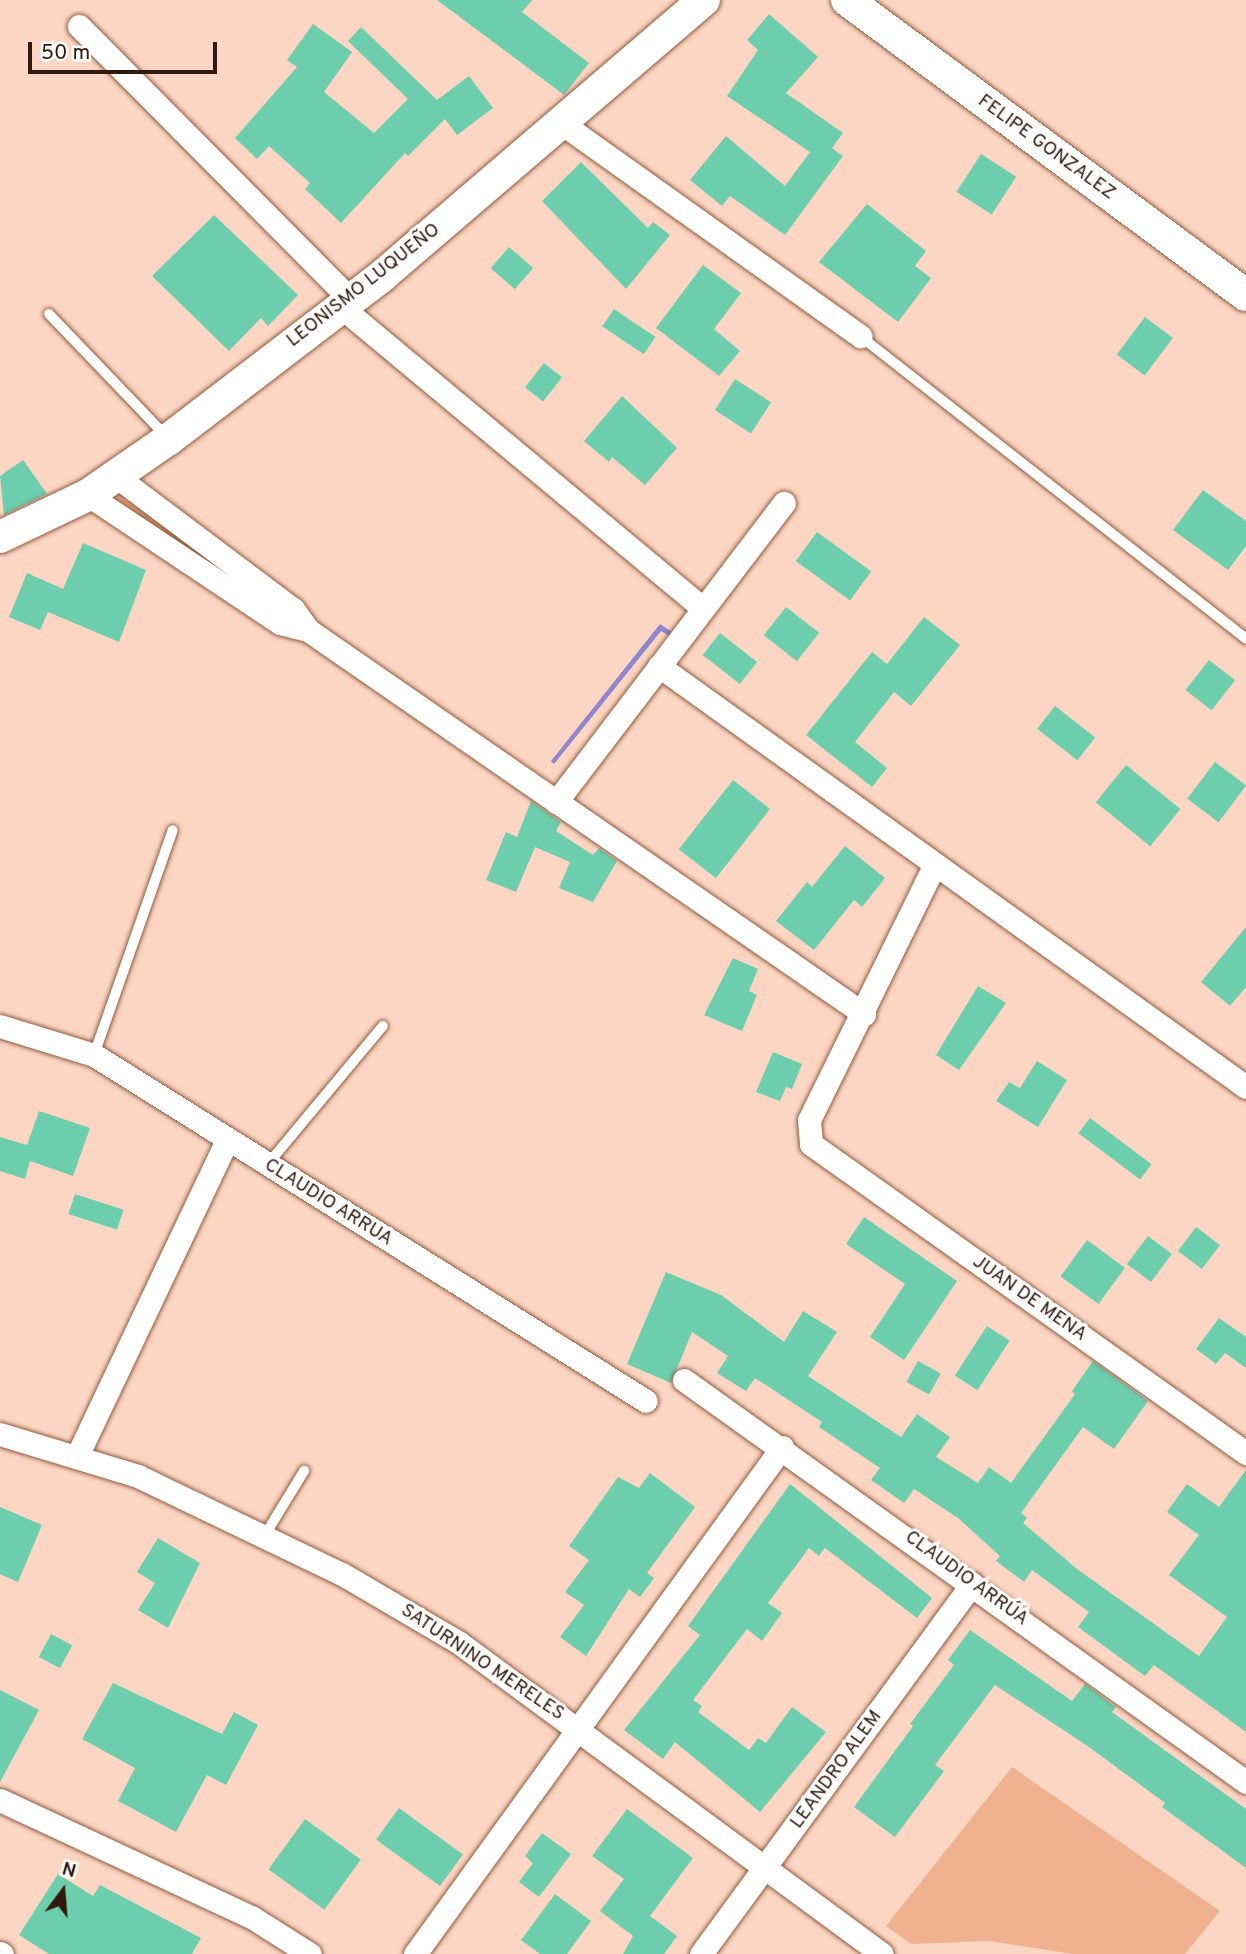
<!DOCTYPE html>
<meta charset="utf-8">
<style>
body{margin:0}
#map{position:relative;width:1246px;height:1954px;overflow:hidden;background:#fcd6c3;font-family:Overpass,sans-serif}
div>[style]{position:absolute}
[style*='--x']{left:calc(var(--x)*1px);top:calc(var(--y)*1px);width:calc(var(--w)*1px);rotate:calc(var(--a)*1deg)}
.green>*{inset:0;background:#efb18f}
.water>*{inset:0;background:#8f86ce}
.building>*{inset:0;background:#6dcead;transform-origin:0 0}
.roads{filter:drop-shadow(0 0 2px #915a3c) drop-shadow(0 0 2px #915a3c)}
.lane>*{height:10px;margin:-5px;padding:0 5px;transform-origin:5px;border-radius:5px;background:#fff}
.street>*{height:23px;margin:-11.5px;padding:0 11.5px;transform-origin:11.5px;border-radius:11.5px;background:#fff}
.secondary>*{height:32px;margin:-16px;padding:0 16px;transform-origin:16px;border-radius:16px;background:#fff}
span{translate:-50% -50%;white-space:nowrap;text-align:center;line-height:1.15;-webkit-text-stroke:6px #fff;paint-order:stroke}
.street-label{font-size:19px;color:#30190d}
.north{position:absolute;left:28px;top:1856px;width:70px;height:70px;-webkit-text-stroke:5px #fff;paint-order:stroke;rotate:16deg;font-size:19px;font-weight:700;line-height:28px;text-align:center;color:#30190d}
.north::after{content:'';display:block;margin:auto;width:24px;height:32px;background:#30190d;clip-path:polygon(50% 0,100% 100%,50% 72%,0 100%)}
.scale{position:absolute;left:28px;top:42px;width:189px;height:32px;box-sizing:border-box;border:4px solid #30190d;border-top:0;padding-left:9px;font-size:21px;line-height:24px;white-space:nowrap;color:#30190d;-webkit-text-stroke:5px #fff;paint-order:stroke}
</style>
<div id="map">
<div class="green">
<div style="clip-path:polygon(121px 494px,125px 494px,291px 615px,117px 505px)"></div>
<div style="clip-path:polygon(1012px 1767px,1220px 1911px,1185px 1954px,1072px 1954px,990px 1941px,911px 1944px,886px 1926px)"></div>
</div>
<div class="water">
<div style="clip-path:polygon(660px 624px,672px 632px,669px 636px,661px 631px,554px 764px,551px 761px)"></div>
</div>
<div class="building">
<div style="clip-path:polygon(437px 0,532px 0,522px 12px,589px 63px,564px 95px)"></div>
<div style="clip-path:polygon(769px 14px,818px 57px,786px 93px,843px 133px,832px 148px,843px 156px,785px 235px,730px 196px,722px 206px,690px 180px,726px 136px,785px 186px,810px 152px,727px 96px,758px 50px,747px 40px)"></div>
<div style="clip-path:polygon(313px 24px,352px 52px,324px 92px,374px 133px,408px 99px,348px 41px,361px 27px,437px 100px,469px 76px,493px 108px,457px 135px,445px 119px,408px 156px,405px 153px,341px 223px,305px 189px,310px 183px,269px 146px,257px 159px,235px 138px,297px 67px,287px 60px)"></div>
<div style="left:981px;top:154px;width:42px;height:45px;rotate:33deg"></div>
<div style="clip-path:polygon(581px 162px,648px 228px,653px 222px,670px 235px,626px 289px,542px 201px)"></div>
<div style="clip-path:polygon(867px 204px,926px 251px,915px 266px,931px 278px,898px 322px,819px 262px)"></div>
<div style="clip-path:polygon(214px 215px,298px 295px,268px 326px,261px 318px,229px 351px,152px 276px)"></div>
<div style="left:509px;top:247px;width:32px;height:28px;rotate:41deg"></div>
<div style="clip-path:polygon(703px 265px,741px 293px,714px 329px,740px 351px,719px 376px,656px 328px)"></div>
<div style="left:614px;top:309px;width:50px;height:21px;rotate:34deg"></div>
<div style="left:1145px;top:317px;width:35px;height:47px;rotate:37deg"></div>
<div style="left:544px;top:363px;width:23px;height:31px;rotate:38deg"></div>
<div style="left:735px;top:379px;width:43px;height:37px;rotate:33deg"></div>
<div style="clip-path:polygon(622px 396px,677px 448px,645px 485px,612px 457px,609px 462px,584px 441px)"></div>
<div style="clip-path:polygon(23px 460px,47px 494px,4px 515px,0 476px)"></div>
<div style="clip-path:polygon(1203px 490px,1246px 521px,1246px 546px,1228px 570px,1173px 530px)"></div>
<div style="left:817px;top:532px;width:67px;height:36px;rotate:36deg"></div>
<div style="clip-path:polygon(83px 543px,146px 570px,119px 642px,48px 612px,40px 630px,9px 617px,27px 573px,63px 589px)"></div>
<div style="left:786px;top:607px;width:42px;height:36px;rotate:38deg"></div>
<div style="clip-path:polygon(924px 617px,960px 645px,911px 706px,894px 692px,855px 742px,887px 768px,872px 787px,806px 735px,872px 652px,887px 664px)"></div>
<div style="left:720px;top:633px;width:47px;height:28px;rotate:38deg"></div>
<div style="left:1209px;top:660px;width:33px;height:38px;rotate:38deg"></div>
<div style="left:1055px;top:706px;width:51px;height:29px;rotate:38deg"></div>
<div style="left:1215px;top:762px;width:39px;height:46px;rotate:37deg"></div>
<div style="left:1126px;top:765px;width:70px;height:48px;rotate:39deg"></div>
<div style="left:733px;top:780px;width:47px;height:88px;rotate:38deg"></div>
<div style="clip-path:polygon(531px 801px,561px 822px,556px 831px,593px 855px,599px 848px,617px 861px,593px 902px,559px 888px,570px 862px,535px 847px,516px 892px,486px 880px,506px 832px,517px 837px)"></div>
<div style="clip-path:polygon(845px 846px,885px 878px,862px 907px,854px 900px,814px 950px,776px 921px,807px 882px,812px 887px)"></div>
<div style="clip-path:polygon(1246px 927px,1246px 987px,1230px 1006px,1201px 982px)"></div>
<div style="clip-path:polygon(733px 958px,758px 969px,749px 991px,757px 995px,742px 1031px,704px 1015px)"></div>
<div style="clip-path:polygon(978px 986px,1006px 1003px,959px 1070px,936px 1055px)"></div>
<div style="clip-path:polygon(773px 1052px,802px 1064px,792px 1089px,786px 1087px,780px 1101px,756px 1092px)"></div>
<div style="clip-path:polygon(1037px 1061px,1067px 1080px,1038px 1127px,996px 1101px,1009px 1082px,1020px 1088px)"></div>
<div style="clip-path:polygon(39px 1111px,90px 1128px,73px 1176px,30px 1161px,25px 1179px,0 1171px,0 1137px,27px 1145px)"></div>
<div style="left:1090px;top:1118px;width:77px;height:19px;rotate:37deg"></div>
<div style="left:75px;top:1194px;width:51px;height:21px;rotate:18deg"></div>
<div style="clip-path:polygon(864px 1217px,957px 1281px,904px 1360px,870px 1337px,905px 1284px,846px 1244px)"></div>
<div style="left:1196px;top:1227px;width:30px;height:30px;rotate:37deg"></div>
<div style="left:1148px;top:1236px;width:30px;height:35px;rotate:37deg"></div>
<div style="left:1087px;top:1240px;width:47px;height:45px;rotate:36deg"></div>
<div style="clip-path:polygon(666px 1272px,721px 1295px,784px 1342px,803px 1311px,837px 1332px,808px 1376px,901px 1437px,917px 1414px,950px 1437px,936px 1457px,978px 1483px,989px 1467px,1011px 1483px,1075px 1394px,1072px 1391px,1093px 1361px,1148px 1401px,1114px 1449px,1083px 1427px,1021px 1513px,1027px 1518px,1023px 1523px,1077px 1569px,1199px 1656px,1227px 1617px,1169px 1575px,1199px 1535px,1167px 1512px,1187px 1484px,1219px 1507px,1246px 1470px,1246px 1732px,1154px 1665px,1145px 1676px,1078px 1627px,1089px 1612px,1032px 1570px,1024px 1582px,996px 1561px,1000px 1556px,958px 1518px,914px 1489px,904px 1503px,871px 1480px,880px 1468px,819px 1427px,822px 1422px,755px 1378px,746px 1391px,717px 1373px,728px 1356px,692px 1332px,671px 1383px,627px 1364px)"></div>
<div style="clip-path:polygon(1219px 1318px,1246px 1337px,1246px 1368px,1225px 1353px,1216px 1364px,1196px 1349px)"></div>
<div style="left:987px;top:1326px;width:27px;height:59px;rotate:33deg"></div>
<div style="left:918px;top:1361px;width:26px;height:24px;rotate:29deg"></div>
<div style="clip-path:polygon(650px 1473px,695px 1507px,647px 1573px,654px 1578px,640px 1597px,629px 1589px,586px 1656px,560px 1637px,584px 1605px,565px 1592px,589px 1560px,569px 1546px,618px 1477px,639px 1488px)"></div>
<div style="clip-path:polygon(790px 1484px,932px 1598px,917px 1618px,825px 1548px,819px 1556px,809px 1548px,768px 1603px,782px 1613px,762px 1641px,747px 1629px,693px 1700px,702px 1706px,698px 1712px,749px 1750px,758px 1738px,766px 1743px,792px 1707px,826px 1732px,760px 1812px,675px 1742px,663px 1759px,624px 1730px,700px 1635px,688px 1626px)"></div>
<div style="clip-path:polygon(0 1507px,42px 1525px,18px 1582px,0 1574px)"></div>
<div style="clip-path:polygon(158px 1538px,200px 1563px,168px 1628px,138px 1610px,155px 1583px,137px 1572px)"></div>
<div style="clip-path:polygon(970px 1630px,1072px 1701px,1085px 1684px,1116px 1707px,1112px 1712px,1246px 1809px,1246px 1868px,1162px 1807px,1165px 1803px,1089px 1747px,995px 1685px,935px 1765px,944px 1771px,895px 1837px,854px 1807px,913px 1726px,910px 1724px,954px 1665px,948px 1660px)"></div>
<div style="left:51px;top:1634px;width:24px;height:26px;rotate:28deg"></div>
<div style="clip-path:polygon(113px 1683px,222px 1734px,234px 1712px,258px 1725px,226px 1785px,207px 1775px,176px 1832px,118px 1801px,135px 1768px,82px 1739px)"></div>
<div style="clip-path:polygon(0 1690px,39px 1710px,0 1782px)"></div>
<div style="left:399px;top:1808px;width:79px;height:39px;rotate:36deg"></div>
<div style="clip-path:polygon(627px 1809px,693px 1858px,650px 1916px,677px 1936px,664px 1954px,623px 1954px,633px 1936px,600px 1911px,624px 1879px,592px 1856px)"></div>
<div style="left:305px;top:1819px;width:69px;height:62px;rotate:36deg"></div>
<div style="clip-path:polygon(542px 1833px,571px 1854px,539px 1897px,519px 1882px,533px 1863px,525px 1856px)"></div>
<div style="clip-path:polygon(58px 1874px,93px 1896px,100px 1885px,201px 1938px,192px 1954px,49px 1954px,19px 1935px)"></div>
<div style="clip-path:polygon(555px 1894px,591px 1921px,567px 1954px,540px 1954px,521px 1940px)"></div>
</div>
<div class="roads">
<div class="lane">
<div style="--x:49;--y:314;--w:169;--a:46.2"></div>
<div style="--x:860;--y:336;--w:491;--a:38.1"></div>
<div style="--x:94;--y:1055;--w:238;--a:-70.7"></div>
<div style="--x:267;--y:1165;--w:181;--a:-50.2"></div>
<div style="--x:263;--y:1538;--w:79;--a:-58.5"></div>
</div>
<div class="street">
<div style="--x:79;--y:26;--w:385;--a:45.2"></div>
<div style="--x:560;--y:122;--w:369;--a:35.5"></div>
<div style="--x:340;--y:306;--w:472;--a:39.8"></div>
<div style="--x:117;--y:477;--w:220;--a:36.9"></div>
<div style="--x:293;--y:609;--w:26;--a:54"></div>
<div style="--x:88;--y:495;--w:231;--a:33.7"></div>
<div style="--x:280;--y:623;--w:29;--a:14"></div>
<div style="--x:308;--y:630;--w:676;--a:34.63"></div>
<div style="--x:659;--y:666;--w:722;--a:35.65"></div>
<div style="--x:556;--y:802;--w:376;--a:-52.7"></div>
<div style="--x:935;--y:864;--w:285;--a:116.2"></div>
<div style="--x:809;--y:1120;--w:24;--a:85"></div>
<div style="--x:811;--y:1144;--w:534;--a:35.39"></div>
<div style="--x:0;--y:1026;--w:98;--a:17.1"></div>
<div style="--x:94;--y:1055;--w:651;--a:32.08"></div>
<div style="--x:684;--y:1380;--w:691;--a:35.58"></div>
<div style="--x:0;--y:1434;--w:144;--a:16.9"></div>
<div style="--x:138;--y:1476;--w:226;--a:25.7"></div>
<div style="--x:342;--y:1574;--w:134;--a:30.4"></div>
<div style="--x:458;--y:1642;--w:526;--a:36.35"></div>
<div style="--x:78;--y:1454;--w:348;--a:-64.6"></div>
<div style="--x:0;--y:1800;--w:279;--a:25"></div>
<div style="--x:253;--y:1918;--w:67;--a:32.3"></div>
<div style="--x:0;--y:1953;--w:2;--a:27"></div>
<div style="--x:415;--y:1954;--w:626;--a:-54.1"></div>
<div style="--x:701;--y:1954;--w:459;--a:-53.8"></div>
</div>
<div class="secondary">
<div style="--x:847;--y:0;--w:496;--a:36.5"></div>
<div style="--x:0;--y:537;--w:98;--a:-25.5"></div>
<div style="--x:88;--y:495;--w:98;--a:-34.7"></div>
<div style="--x:169;--y:439;--w:268;--a:-37.4"></div>
<div style="--x:382;--y:276;--w:424;--a:-40.6"></div>
</div>
</div>
<div class="street-label">
<span style="left:1046px;top:148px;rotate:36deg">FELIPE GONZALEZ</span>
<span style="left:364px;top:286px;rotate:-38deg">LEONISMO LUQUEÑO</span>
<span style="left:328px;top:1203px;rotate:32deg">CLAUDIO ARRUA</span>
<span style="left:1029px;top:1299px;rotate:35deg">JUAN DE MENA</span>
<span style="left:966px;top:1579px;rotate:36deg">CLAUDIO ARRÚA</span>
<span style="left:482px;top:1663px;rotate:34deg">SATURNINO MERELES</span>
<span style="left:837px;top:1770px;rotate:-54deg">LEANDRO ALEM</span>
</div>
<div class="north">N</div>
<div class="scale">50 m</div>
</div>
